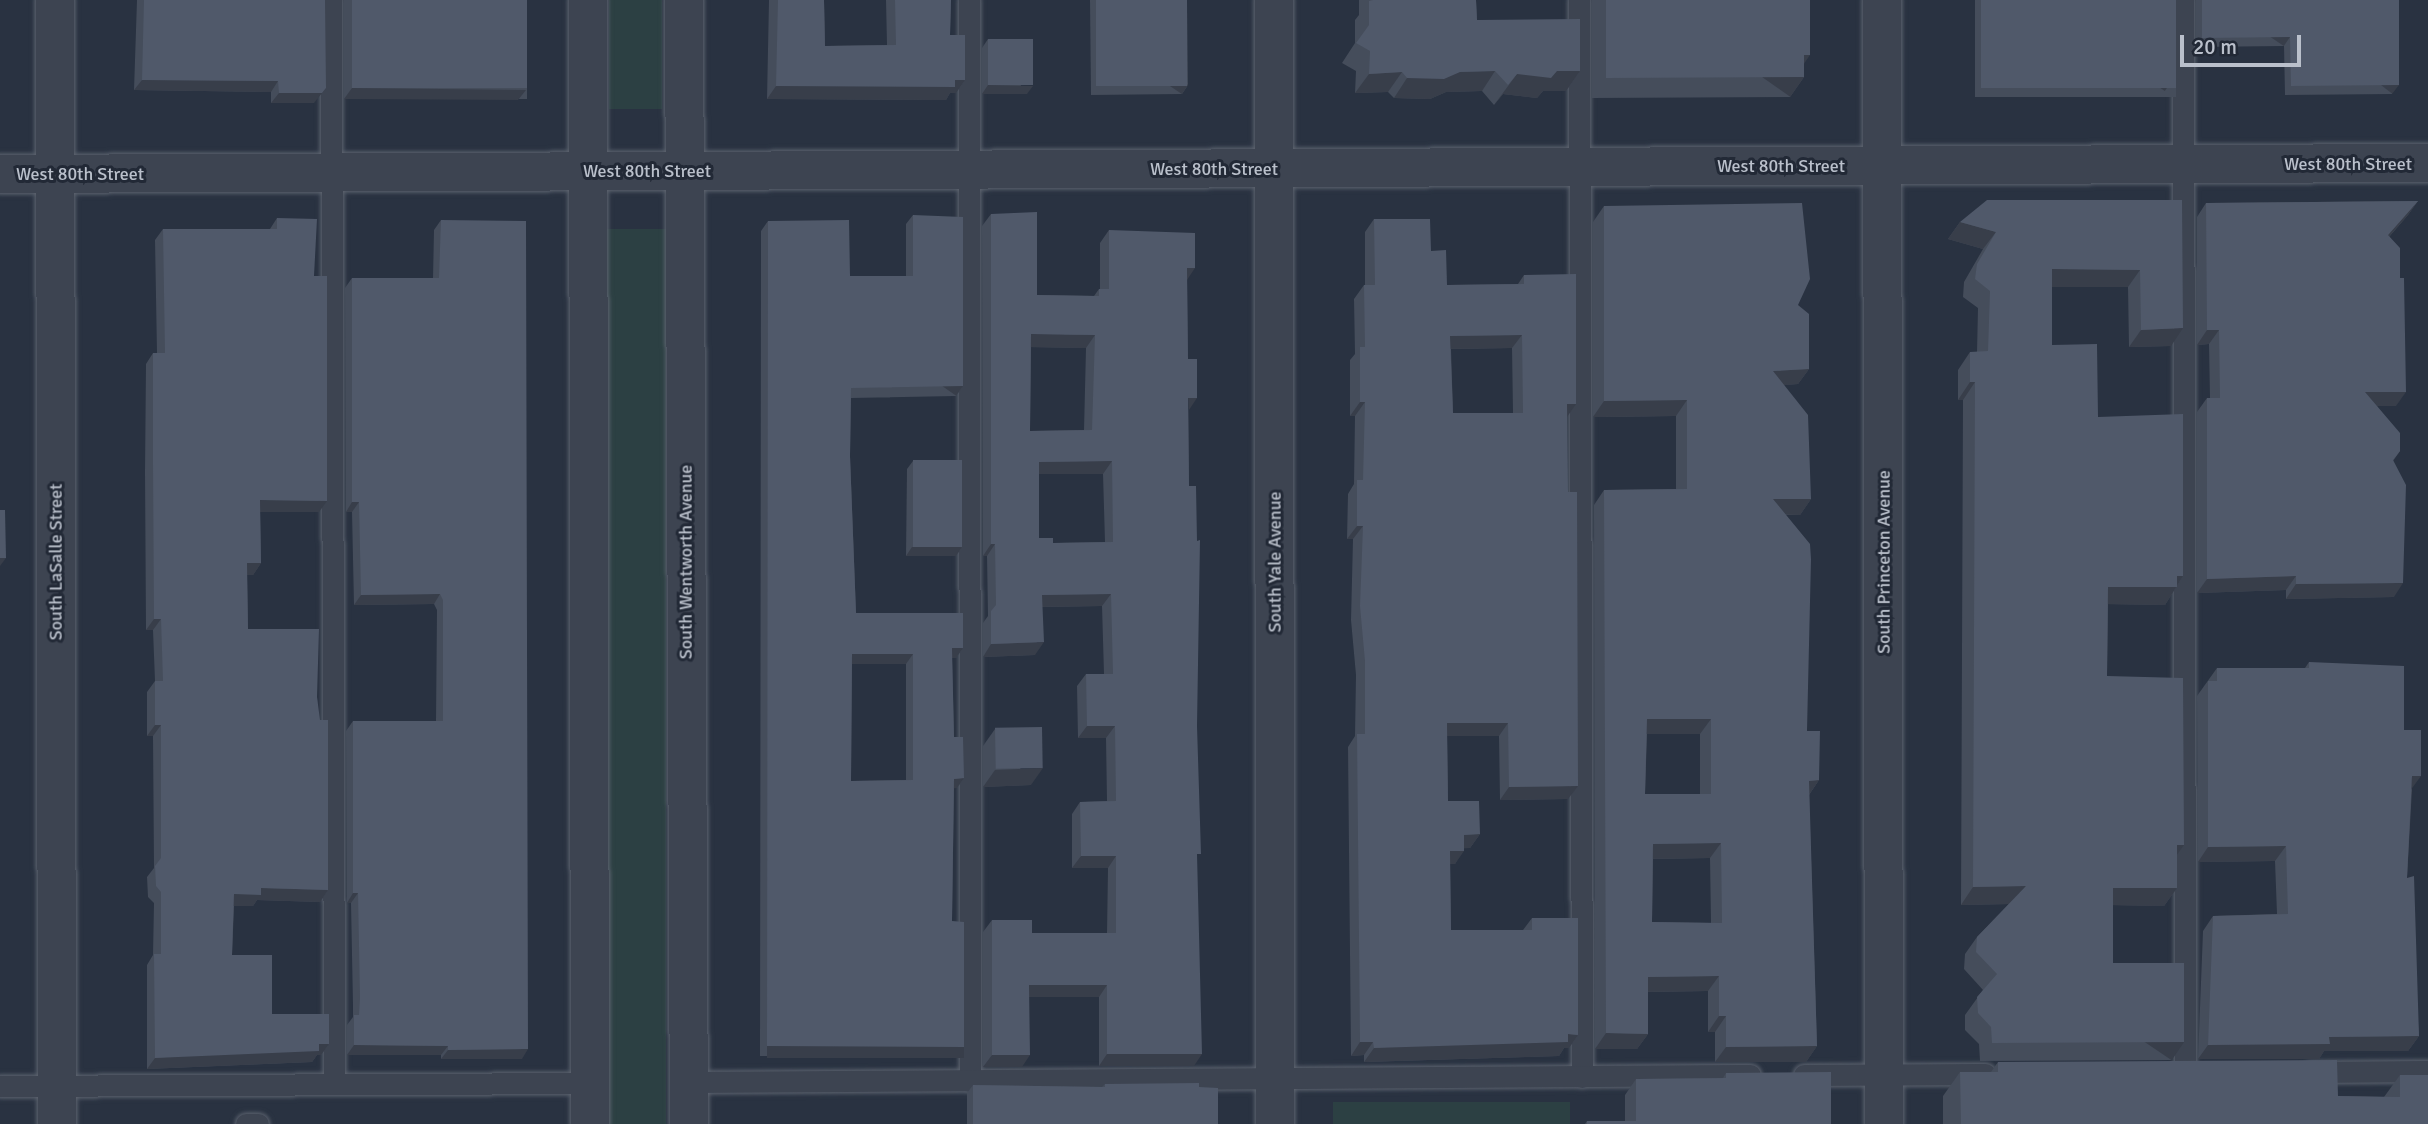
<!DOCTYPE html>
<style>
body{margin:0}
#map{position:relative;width:2428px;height:1124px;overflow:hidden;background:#293241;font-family:Signika,sans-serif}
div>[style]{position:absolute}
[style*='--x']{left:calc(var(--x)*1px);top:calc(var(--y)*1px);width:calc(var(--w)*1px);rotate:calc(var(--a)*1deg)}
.green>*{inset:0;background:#2c4043;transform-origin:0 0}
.roads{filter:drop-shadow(0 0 2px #5b626e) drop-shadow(0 0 2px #5b626e)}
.service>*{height:21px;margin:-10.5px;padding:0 10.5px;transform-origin:10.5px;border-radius:10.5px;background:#3d4451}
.minor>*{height:38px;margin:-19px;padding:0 19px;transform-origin:19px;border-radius:19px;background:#3d4451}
.wall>*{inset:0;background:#454d5b;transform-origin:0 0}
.shaded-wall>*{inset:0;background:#383e4a;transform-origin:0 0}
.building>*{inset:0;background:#50596a;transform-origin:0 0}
span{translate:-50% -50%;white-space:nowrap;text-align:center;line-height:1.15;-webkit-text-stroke:6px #222936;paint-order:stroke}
.street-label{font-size:18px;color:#bac0cb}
.scale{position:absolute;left:2180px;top:35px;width:121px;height:32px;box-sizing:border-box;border:4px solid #bac0cb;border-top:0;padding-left:9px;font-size:21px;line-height:24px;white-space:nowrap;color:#bac0cb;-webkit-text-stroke:5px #222936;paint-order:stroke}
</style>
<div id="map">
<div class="green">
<div style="left:609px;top:0;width:53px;height:109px"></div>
<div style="left:607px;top:229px;width:59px;height:895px"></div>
<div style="left:1570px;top:1102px;width:22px;height:237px;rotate:90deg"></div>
</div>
<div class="roads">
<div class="service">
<div style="--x:331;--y:0;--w:1084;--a:89.84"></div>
<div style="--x:969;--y:0;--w:1081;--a:89.95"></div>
<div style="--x:1579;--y:0;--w:1077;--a:89.84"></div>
<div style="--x:2183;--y:0;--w:1073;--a:89.89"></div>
<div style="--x:2311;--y:1072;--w:117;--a:-0.5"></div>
<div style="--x:1804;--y:1075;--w:181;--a:-0.3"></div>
<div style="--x:689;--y:1082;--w:1061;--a:-0.38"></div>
<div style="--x:0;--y:1086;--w:589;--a:-0.29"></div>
<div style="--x:246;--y:1124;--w:12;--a:0"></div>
</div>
<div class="minor">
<div style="--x:55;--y:0;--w:1124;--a:89.9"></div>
<div style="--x:588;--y:0;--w:1124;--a:89.9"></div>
<div style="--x:684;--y:0;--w:1124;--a:89.75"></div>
<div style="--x:1274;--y:0;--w:1124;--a:89.95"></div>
<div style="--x:1882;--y:0;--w:1124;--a:89.9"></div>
<div style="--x:0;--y:174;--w:2428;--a:-0.26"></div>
</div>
</div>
<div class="wall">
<div style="clip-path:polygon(137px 0,325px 0,314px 103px,271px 103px,271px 92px,134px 90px)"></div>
<div style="left:344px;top:0;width:183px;height:99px"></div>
<div style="clip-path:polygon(769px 0,824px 0,825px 46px,887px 45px,886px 0,951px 0,950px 35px,965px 80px,956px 93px,950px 93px,946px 100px,767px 99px)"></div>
<div style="clip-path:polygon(1090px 0,1187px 0,1188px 85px,1182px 94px,1091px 95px)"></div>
<div style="clip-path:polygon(1359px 0,1476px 0,1477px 20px,1580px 71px,1566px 91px,1543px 91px,1537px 98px,1503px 94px,1494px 105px,1482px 91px,1446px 92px,1430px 99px,1394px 98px,1388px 92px,1355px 93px,1356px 71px,1342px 63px,1355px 43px,1355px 20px,1359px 15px)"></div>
<div style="clip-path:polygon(1592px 0,1810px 0,1804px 64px,1804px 77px,1790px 97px,1592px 98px)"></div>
<div style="left:1975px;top:0;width:201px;height:97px"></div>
<div style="clip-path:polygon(2196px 0,2399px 0,2392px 94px,2285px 95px,2284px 46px,2196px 47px)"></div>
<div style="clip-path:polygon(988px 39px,1027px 94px,982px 94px,982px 48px)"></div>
<div style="clip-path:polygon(2182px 200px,2171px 346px,2129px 347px,2128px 287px,2052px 287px,2052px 345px,2098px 417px,2183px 576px,2165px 605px,2108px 604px,2107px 676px,2177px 855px,2177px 888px,2164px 906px,2113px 905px,2113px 963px,2172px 1060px,1980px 1061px,1979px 1044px,1965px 1030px,1965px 1015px,1983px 990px,1964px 969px,1965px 954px,1977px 937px,2009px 904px,1961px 905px,1963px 400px,1958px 400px,1958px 370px,1970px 352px,1977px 352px,1978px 308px,1963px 297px,1964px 282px,1983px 249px,1948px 239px,1960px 222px)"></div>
<div style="clip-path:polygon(2418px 201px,2408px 215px,2389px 237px,2396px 406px,2377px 406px,2400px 451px,2393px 461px,2394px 597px,2286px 599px,2286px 590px,2197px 593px,2197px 412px,2207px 398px,2210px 398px,2209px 344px,2197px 345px,2197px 217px,2206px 203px)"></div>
<div style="clip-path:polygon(evenodd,1604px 206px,1798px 305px,1809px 369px,1798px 384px,1784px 385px,1811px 499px,1800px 515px,1786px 515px,1807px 731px,1819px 780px,1809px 795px,1817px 1046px,1806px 1062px,1715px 1062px,1715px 1032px,1708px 1032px,1708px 991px,1648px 992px,1648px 1034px,1637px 1049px,1595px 1049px,1594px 505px,1604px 490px,1676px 489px,1676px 416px,1593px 417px,1593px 222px,1604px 206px,1647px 734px,1700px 734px,1700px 794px,1645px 794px,1647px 734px,1604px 206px,1710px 858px,1711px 923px,1652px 922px,1653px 859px,1710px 858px)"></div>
<div style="clip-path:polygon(evenodd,991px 214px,1037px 295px,1094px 296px,1099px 289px,1100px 289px,1100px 243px,1109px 230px,1187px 280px,1189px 486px,1197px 726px,1197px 861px,1194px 1066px,1099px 1066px,1099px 997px,1029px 997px,1022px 1067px,983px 1067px,983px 932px,992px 920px,1032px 933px,1107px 933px,1108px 868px,1072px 868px,1072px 814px,1080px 802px,1107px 801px,1106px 738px,1078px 738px,1077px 686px,1086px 674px,1104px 674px,1102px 606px,1042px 607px,1035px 655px,983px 657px,983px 623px,988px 616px,987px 556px,983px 556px,982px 226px,991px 214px,1031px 347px,1086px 348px,1084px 430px,1030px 431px,1031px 347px,991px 214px,1039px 474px,1103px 474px,1105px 542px,1053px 543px,1039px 538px,1039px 474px)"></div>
<div style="clip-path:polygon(evenodd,913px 215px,963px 386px,956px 396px,851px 398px,850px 456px,856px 613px,963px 648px,956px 658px,952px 658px,954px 737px,964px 778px,957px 788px,954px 788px,952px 921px,964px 1047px,957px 1057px,760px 1056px,761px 231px,768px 221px,850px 276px,906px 276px,906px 224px,913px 215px,852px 664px,906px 664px,906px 780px,851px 781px,852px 664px)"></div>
<div style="clip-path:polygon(277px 218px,314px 276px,319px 512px,260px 512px,261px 563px,253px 575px,247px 575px,248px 629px,317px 697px,328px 890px,320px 902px,257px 900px,253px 906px,234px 906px,232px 955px,272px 1014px,329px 1044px,321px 1055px,317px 1055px,312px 1062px,147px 1069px,147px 965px,153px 955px,154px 903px,148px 897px,147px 877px,154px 868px,153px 736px,147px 736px,147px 692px,155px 681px,153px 630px,146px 630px,145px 472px,146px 364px,153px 353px,157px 353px,155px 240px,163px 229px,270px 229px)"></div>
<div style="clip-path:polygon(evenodd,1374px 219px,1431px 251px,1447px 285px,1518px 284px,1524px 275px,1567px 417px,1568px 799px,1500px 800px,1499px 736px,1447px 736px,1448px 801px,1480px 834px,1470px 848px,1464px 848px,1455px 864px,1450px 864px,1451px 930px,1523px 930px,1532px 918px,1578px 1035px,1569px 1048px,1564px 1048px,1559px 1056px,1364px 1062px,1364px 1055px,1351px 1056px,1348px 747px,1355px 736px,1356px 675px,1351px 620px,1353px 539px,1347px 539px,1348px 494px,1354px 484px,1355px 416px,1350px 416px,1350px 360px,1355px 354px,1354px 299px,1364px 285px,1365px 285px,1365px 232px,1374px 219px,1512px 348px,1513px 413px,1453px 413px,1451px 349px,1512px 348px)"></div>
<div style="clip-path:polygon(441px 220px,522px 1059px,441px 1059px,441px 1055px,347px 1055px,347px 1025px,353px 1017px,353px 1007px,351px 903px,347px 903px,346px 731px,353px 721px,436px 721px,437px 610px,434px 604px,354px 605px,352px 512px,346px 512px,345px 288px,352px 278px,433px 278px,434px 230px)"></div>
<div style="clip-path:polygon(913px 461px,962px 547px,956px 556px,906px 556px,907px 469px)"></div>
<div style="clip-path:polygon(2309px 662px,2404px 730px,2412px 789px,2407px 878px,2419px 1036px,2408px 1051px,2324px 1051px,2319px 1059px,2198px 1059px,2203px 931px,2213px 916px,2277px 914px,2275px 861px,2198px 862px,2197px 696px,2217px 668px,2305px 668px)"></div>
<div style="clip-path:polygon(995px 729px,1031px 785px,983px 787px,983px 746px)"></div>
<div style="clip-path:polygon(1998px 1062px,2338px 1096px,2384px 1097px,2400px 1075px,2428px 1124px,1943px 1124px,1943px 1096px,1960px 1072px,1991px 1072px)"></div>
<div style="clip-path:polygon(1726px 1073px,1831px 1124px,1585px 1124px,1587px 1121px,1625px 1121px,1625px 1095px,1636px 1079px,1723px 1078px)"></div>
<div style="clip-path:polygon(1105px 1084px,1199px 1087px,1218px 1124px,967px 1124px,967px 1093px,973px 1085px,1102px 1087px)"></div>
</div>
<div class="shaded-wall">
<div style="left:2290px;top:37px;width:11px;height:88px;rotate:124deg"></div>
<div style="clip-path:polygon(1804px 55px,1810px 55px,1797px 74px)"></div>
<div style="clip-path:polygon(1495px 71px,1482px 91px,1446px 92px,1430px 99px,1394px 98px,1407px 78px,1460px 72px)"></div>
<div style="clip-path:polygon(1557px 71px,1580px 71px,1566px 91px,1543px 91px,1537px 98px,1503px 94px,1494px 105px,1517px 74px)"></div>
<div style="clip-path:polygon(1402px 72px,1388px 92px,1355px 93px,1369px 74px)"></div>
<div style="left:1804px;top:77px;width:24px;height:198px;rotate:125deg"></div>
<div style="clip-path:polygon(142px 80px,278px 81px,271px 92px,134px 90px)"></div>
<div style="clip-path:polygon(955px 80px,965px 80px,956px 93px,950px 93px,946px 100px,767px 99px,776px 86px)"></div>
<div style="left:2171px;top:82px;width:11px;height:190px;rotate:124deg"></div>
<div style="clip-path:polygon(988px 85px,1033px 86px,1027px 94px,982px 94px)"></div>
<div style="left:1188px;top:85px;width:11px;height:91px;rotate:124deg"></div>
<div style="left:2399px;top:85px;width:11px;height:108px;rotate:128deg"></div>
<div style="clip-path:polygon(326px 88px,314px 103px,271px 103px,279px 93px)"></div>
<div style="clip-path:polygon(352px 88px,526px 90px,518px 100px,344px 99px)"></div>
<div style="clip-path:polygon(2418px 201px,2408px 215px,2378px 249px,2388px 235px)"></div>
<div style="clip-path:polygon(1960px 222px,1996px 232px,1983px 249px,1948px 239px)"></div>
<div style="clip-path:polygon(1187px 268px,1195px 268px,1187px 280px)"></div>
<div style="clip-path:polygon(2052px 269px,2140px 270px,2128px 287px,2039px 287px)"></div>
<div style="clip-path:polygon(2183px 328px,2171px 346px,2129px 347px,2141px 330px)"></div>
<div style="clip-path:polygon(2207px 330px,2219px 330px,2209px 344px,2197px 345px)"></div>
<div style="clip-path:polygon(1031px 334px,1095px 335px,1086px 348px,1022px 347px)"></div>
<div style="clip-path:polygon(1522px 335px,1512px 348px,1441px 349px,1450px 336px)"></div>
<div style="clip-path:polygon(1809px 369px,1798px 384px,1762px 387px,1773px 371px)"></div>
<div style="clip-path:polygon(1970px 382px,1975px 382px,1963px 400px,1958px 400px)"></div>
<div style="left:963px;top:386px;width:12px;height:112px;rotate:125deg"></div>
<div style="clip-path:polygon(2365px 392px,2406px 392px,2396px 406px,2355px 406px)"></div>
<div style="clip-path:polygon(1188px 398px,1197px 398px,1189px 410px)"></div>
<div style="clip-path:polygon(1687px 400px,1676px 416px,1593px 417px,1604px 401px)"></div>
<div style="clip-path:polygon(1360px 402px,1365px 402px,1355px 416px,1350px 416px)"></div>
<div style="clip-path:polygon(1567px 404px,1576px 404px,1567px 417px)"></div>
<div style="clip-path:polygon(1112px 461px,1103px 474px,1030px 474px,1039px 462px)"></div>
<div style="clip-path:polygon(1773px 499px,1811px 499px,1800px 515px,1762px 514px)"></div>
<div style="clip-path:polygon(260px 500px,327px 501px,319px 512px,252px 512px)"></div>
<div style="clip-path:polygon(352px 502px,359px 502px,352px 512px,346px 512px)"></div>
<div style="clip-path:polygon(1357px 526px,1363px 526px,1353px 539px,1347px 539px)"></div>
<div style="clip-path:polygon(991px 544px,995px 544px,987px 556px,983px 556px)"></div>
<div style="clip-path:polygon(912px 547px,962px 547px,956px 556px,906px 556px)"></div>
<div style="clip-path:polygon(0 558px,6px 558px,0 566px)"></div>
<div style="clip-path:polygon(247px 563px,261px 563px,253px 575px,240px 575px)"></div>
<div style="clip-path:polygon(2177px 576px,2183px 576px,2165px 605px,2096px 604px,2108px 587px)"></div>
<div style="clip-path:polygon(2296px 576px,2286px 590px,2197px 593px,2207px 579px)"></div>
<div style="clip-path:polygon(2403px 583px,2394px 597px,2286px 599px,2296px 584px)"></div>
<div style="clip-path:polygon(440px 594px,434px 604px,354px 605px,361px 595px)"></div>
<div style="clip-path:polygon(1111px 594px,1102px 606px,1033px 607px,1042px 595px)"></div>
<div style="clip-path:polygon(154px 619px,161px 619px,153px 630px,146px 630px)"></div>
<div style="clip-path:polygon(1044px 642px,1035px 655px,983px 657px,991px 644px)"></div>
<div style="clip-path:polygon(952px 648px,963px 648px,956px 658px,945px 658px)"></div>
<div style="clip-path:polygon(852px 654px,913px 654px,906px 664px,845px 664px)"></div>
<div style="clip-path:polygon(1647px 719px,1711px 719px,1700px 734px,1636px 734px)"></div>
<div style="clip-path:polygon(1447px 723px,1508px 723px,1499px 736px,1438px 736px)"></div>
<div style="clip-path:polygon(155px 725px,161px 725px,153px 736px,147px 736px)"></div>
<div style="clip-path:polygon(1087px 726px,1115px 726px,1106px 738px,1078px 738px)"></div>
<div style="clip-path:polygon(1043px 768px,1031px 785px,983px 787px,995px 770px)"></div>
<div style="clip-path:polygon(2412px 776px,2421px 776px,2410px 791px)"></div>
<div style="clip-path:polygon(964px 778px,957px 788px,947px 789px,954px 779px)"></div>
<div style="clip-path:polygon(1819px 780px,1808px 796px,1809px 781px)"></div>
<div style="clip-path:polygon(1578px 786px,1568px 799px,1500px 800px,1509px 787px)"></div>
<div style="clip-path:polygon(1480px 834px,1470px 848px,1454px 849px,1464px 835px)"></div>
<div style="clip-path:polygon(1721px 843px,1710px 858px,1642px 859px,1653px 844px)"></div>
<div style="clip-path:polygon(2177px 845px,2184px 845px,2171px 863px)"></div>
<div style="clip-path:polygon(2286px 846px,2275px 861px,2198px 862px,2208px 847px)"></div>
<div style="clip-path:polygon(1450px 851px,1464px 851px,1455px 864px,1441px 864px)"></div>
<div style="clip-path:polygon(1081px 856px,1116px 856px,1108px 868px,1072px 868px)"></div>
<div style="clip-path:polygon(2026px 886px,2013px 904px,1961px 905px,1973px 887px)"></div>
<div style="clip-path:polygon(261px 888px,328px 890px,320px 902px,257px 900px,253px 906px,226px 906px,234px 894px)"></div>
<div style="clip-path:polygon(2113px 888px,2177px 888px,2164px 906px,2101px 905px)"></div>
<div style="clip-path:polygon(353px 893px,358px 893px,351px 903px,347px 903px)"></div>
<div style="clip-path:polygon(1719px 976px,1708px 991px,1637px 992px,1648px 977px)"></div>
<div style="clip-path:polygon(1029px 985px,1107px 985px,1099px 997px,1020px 997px)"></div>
<div style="clip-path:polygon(1719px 1016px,1726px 1016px,1715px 1032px,1708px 1032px)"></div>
<div style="clip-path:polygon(1606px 1033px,1648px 1034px,1637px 1049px,1595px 1049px)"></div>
<div style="clip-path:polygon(1568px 1034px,1578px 1035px,1569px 1048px,1564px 1048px,1559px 1056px,1364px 1062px,1374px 1048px)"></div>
<div style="clip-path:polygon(2419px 1036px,2408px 1051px,2324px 1051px,2319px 1059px,2198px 1059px,2208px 1045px,2329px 1037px)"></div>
<div style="clip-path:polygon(1360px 1042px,1373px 1042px,1364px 1055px,1351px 1056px)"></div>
<div style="left:2184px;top:1042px;width:22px;height:192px;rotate:124deg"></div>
<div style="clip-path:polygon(319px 1044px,329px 1044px,321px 1055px,317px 1055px,312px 1062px,147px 1069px,155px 1058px)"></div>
<div style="clip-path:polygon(354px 1045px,448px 1046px,441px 1055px,347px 1055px)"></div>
<div style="left:767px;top:1046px;width:197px;height:12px"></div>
<div style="clip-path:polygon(1817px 1046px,1806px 1062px,1715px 1062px,1726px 1047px)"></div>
<div style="clip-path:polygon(528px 1049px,522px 1059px,441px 1059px,448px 1050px)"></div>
<div style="clip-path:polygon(1107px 1054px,1202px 1054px,1194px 1066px,1099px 1066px)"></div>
<div style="clip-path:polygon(992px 1055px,1030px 1055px,1022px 1067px,983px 1067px)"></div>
</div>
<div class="building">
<div style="clip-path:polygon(144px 0,325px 0,326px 88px,322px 93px,279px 93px,278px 81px,142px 80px)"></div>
<div style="left:352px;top:0;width:175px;height:88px"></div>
<div style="clip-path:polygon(778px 0,824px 0,825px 46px,896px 45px,895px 0,951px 0,950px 35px,965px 35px,965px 80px,955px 80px,955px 87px,776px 86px)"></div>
<div style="left:1096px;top:0;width:91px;height:86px"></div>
<div style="clip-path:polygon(1373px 0,1476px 0,1477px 20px,1580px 19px,1580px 71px,1557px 71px,1551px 78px,1517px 74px,1508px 85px,1495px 71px,1460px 72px,1444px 79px,1407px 78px,1402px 72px,1369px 74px,1370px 51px,1356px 43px,1369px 25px,1369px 1px)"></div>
<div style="clip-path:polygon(1606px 0,1810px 0,1810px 55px,1804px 55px,1804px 77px,1606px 78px)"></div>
<div style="left:1981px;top:0;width:195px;height:88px"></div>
<div style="clip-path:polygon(2202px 0,2399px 0,2399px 85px,2291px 86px,2290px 37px,2202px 38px)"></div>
<div style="left:988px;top:39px;width:45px;height:46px"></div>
<div style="clip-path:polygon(1987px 200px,2182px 200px,2183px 328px,2141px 330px,2140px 270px,2052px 269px,2052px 345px,2097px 344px,2098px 417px,2183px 414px,2183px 576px,2177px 576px,2177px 587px,2108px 587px,2107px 676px,2183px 678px,2184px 845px,2177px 845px,2177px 888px,2113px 888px,2113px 963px,2184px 963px,2184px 1042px,1992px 1043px,1991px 1027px,1978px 1013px,1977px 997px,1997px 974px,1976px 952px,1977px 937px,2026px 886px,1973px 887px,1975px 382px,1970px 382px,1970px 352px,1988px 351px,1990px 291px,1975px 279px,1977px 264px,1996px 232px,1960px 222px)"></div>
<div style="clip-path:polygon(2418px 201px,2388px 235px,2400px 248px,2400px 278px,2404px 278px,2406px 392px,2365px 392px,2400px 433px,2400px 451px,2393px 460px,2406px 485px,2403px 583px,2296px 584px,2296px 576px,2207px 579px,2207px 398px,2220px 398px,2219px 330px,2207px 330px,2206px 203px)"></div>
<div style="clip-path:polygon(evenodd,1802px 203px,1810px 279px,1798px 305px,1809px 314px,1809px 369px,1773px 371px,1808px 415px,1811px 499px,1773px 499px,1810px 544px,1811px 559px,1807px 731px,1820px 731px,1819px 780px,1809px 781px,1817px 1046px,1726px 1047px,1726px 1016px,1719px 1016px,1719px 976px,1648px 977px,1648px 1034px,1606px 1033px,1604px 490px,1687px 489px,1687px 400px,1604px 401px,1604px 206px,1802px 203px,1647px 719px,1711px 719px,1711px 794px,1645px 794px,1647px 719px,1802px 203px,1721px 843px,1722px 923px,1652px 922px,1653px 844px,1721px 843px)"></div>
<div style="clip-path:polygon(evenodd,1037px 212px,1037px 295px,1099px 296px,1099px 289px,1109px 289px,1109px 230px,1195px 233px,1195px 268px,1187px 268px,1188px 359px,1197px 359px,1197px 398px,1188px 398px,1189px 486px,1196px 486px,1197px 541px,1200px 540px,1197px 726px,1201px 854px,1197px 854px,1202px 1054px,1107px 1054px,1107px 985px,1029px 985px,1030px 1055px,992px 1055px,992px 920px,1032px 920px,1032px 933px,1116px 933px,1116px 856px,1081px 856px,1080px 802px,1116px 801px,1115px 726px,1087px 726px,1086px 674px,1113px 674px,1111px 594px,1042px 595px,1044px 642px,991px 644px,991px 611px,996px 605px,995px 544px,991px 544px,991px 214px,1037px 212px,1031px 334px,1095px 335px,1092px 430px,1030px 431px,1031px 334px,1037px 212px,1112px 461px,1113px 542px,1053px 543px,1053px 538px,1039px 538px,1039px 462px,1112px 461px)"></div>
<div style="clip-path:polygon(evenodd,913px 215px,963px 217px,963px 386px,851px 388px,850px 456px,856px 613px,963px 613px,963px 648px,952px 648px,954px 737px,963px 737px,964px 778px,954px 779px,952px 921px,964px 922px,964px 1047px,767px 1046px,768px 221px,849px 220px,850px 276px,913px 276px,913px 215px,852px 654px,913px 654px,913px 780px,851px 781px,852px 654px)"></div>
<div style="clip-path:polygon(277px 218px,317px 219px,314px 276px,327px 276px,327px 501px,260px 500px,261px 563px,247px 563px,248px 629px,319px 629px,317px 697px,320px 720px,328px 720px,328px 890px,261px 888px,261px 895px,234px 894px,232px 955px,272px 955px,272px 1014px,329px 1014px,329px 1044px,319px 1044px,319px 1051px,155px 1058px,154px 954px,161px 954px,161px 892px,156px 886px,155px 866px,161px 858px,161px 725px,155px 725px,155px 681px,163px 681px,161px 619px,154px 619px,153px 461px,153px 353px,165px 353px,163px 229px,277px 229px)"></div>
<div style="clip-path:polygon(evenodd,1374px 219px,1430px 219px,1431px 251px,1446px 250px,1447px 285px,1524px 284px,1524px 275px,1576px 274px,1576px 404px,1567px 404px,1568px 492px,1577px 492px,1578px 786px,1509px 787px,1508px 723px,1447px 723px,1448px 801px,1479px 801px,1480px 834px,1464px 835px,1464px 851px,1450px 851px,1451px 930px,1532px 930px,1532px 918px,1578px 918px,1578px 1035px,1568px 1034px,1568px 1042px,1374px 1048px,1373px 1042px,1360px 1042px,1357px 734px,1365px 734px,1365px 661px,1360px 606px,1363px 526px,1357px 526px,1357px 480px,1363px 480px,1365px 402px,1360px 402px,1360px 347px,1365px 347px,1364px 285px,1375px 285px,1374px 219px,1522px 335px,1523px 413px,1453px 413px,1450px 336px,1522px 335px)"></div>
<div style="clip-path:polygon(441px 220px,526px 221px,528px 1049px,448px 1050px,448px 1046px,354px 1045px,354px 1015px,359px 1015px,360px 998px,358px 893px,353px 893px,353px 721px,443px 721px,443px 600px,440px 594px,361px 595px,359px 502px,352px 502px,352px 278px,439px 278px)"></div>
<div style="left:962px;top:460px;width:87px;height:49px;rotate:90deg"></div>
<div style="clip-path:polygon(0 510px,5px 510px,6px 558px,0 558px)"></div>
<div style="clip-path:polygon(2309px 662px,2404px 666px,2404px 730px,2421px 730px,2421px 776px,2412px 776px,2407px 878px,2414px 876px,2419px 1036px,2329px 1037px,2330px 1044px,2208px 1045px,2213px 916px,2288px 914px,2286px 846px,2208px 847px,2208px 681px,2217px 681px,2217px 668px,2309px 668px)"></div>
<div style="left:1042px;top:727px;width:41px;height:47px;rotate:89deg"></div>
<div style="clip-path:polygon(2337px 1060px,2338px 1096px,2400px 1097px,2400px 1075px,2428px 1075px,2428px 1124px,1961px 1124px,1960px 1072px,1998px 1072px,1998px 1062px)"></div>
<div style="clip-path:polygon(1831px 1072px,1831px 1124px,1587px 1124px,1587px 1121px,1636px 1121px,1636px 1079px,1726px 1078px,1726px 1073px)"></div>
<div style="clip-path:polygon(1199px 1083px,1199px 1087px,1218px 1088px,1218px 1124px,973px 1124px,973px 1085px,1105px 1087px,1105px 1084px)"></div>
</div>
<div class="street-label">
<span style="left:2348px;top:164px">West 80th Street</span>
<span style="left:1781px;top:166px">West 80th Street</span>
<span style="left:1214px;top:169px">West 80th Street</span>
<span style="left:647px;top:171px">West 80th Street</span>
<span style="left:80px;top:174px">West 80th Street</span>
<span style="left:56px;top:562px;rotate:-90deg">South LaSalle Street</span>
<span style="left:686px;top:562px;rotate:-90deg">South Wentworth Avenue</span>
<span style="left:1275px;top:562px;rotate:-90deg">South Yale Avenue</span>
<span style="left:1884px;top:562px;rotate:-90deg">South Princeton Avenue</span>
</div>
<div class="scale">20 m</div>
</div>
